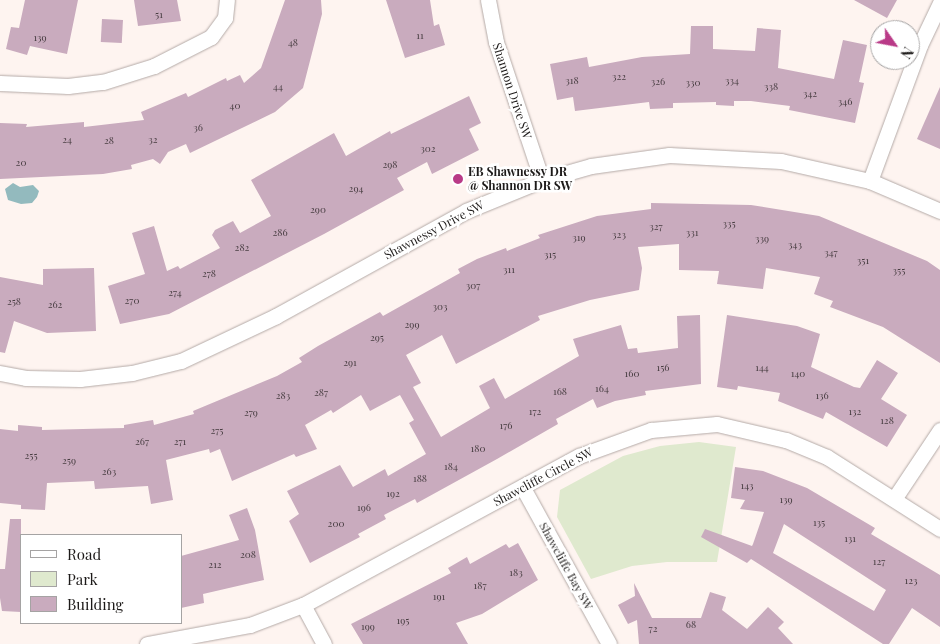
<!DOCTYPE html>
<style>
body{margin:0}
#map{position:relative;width:940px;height:644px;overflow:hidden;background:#fef4f0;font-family:"Playfair Display",serif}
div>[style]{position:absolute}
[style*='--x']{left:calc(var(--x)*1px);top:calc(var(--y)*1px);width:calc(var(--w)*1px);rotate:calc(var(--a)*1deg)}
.green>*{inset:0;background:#dfe9ce}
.water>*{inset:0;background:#93babe}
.building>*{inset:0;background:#c9abbe;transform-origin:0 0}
.roads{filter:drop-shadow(0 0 1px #b4aaa7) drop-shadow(0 0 1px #b4aaa7)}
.street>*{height:15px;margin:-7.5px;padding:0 7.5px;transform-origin:7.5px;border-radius:7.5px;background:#fff}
.dots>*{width:14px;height:14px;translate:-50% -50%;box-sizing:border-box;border:2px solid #fff;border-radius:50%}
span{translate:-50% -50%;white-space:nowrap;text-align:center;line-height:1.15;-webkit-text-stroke:5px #fff;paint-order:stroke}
.number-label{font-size:10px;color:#483e42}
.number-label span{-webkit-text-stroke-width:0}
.street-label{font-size:12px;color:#1d1a19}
.poi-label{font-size:12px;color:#1d1a19;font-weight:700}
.left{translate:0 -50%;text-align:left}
.legend{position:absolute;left:20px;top:534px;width:162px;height:90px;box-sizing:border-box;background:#fff;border:1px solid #a5a3a3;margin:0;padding:6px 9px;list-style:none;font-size:15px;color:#1d1a19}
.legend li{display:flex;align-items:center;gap:10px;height:25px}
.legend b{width:25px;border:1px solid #a5a3a3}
.north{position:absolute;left:870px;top:20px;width:50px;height:50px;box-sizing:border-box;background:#fff;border:1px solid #a5a3a3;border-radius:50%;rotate:123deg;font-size:14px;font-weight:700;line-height:20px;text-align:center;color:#1d1a19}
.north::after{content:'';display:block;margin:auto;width:18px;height:22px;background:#b93a87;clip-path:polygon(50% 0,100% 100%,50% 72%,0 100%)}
</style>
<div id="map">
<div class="green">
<div style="clip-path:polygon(699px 442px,736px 447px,717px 562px,667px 562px,632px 566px,591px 579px,557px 517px,560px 490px,623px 456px,660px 446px)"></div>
</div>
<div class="water">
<div style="clip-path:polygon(13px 183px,20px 187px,33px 185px,39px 191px,37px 197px,32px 203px,21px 204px,8px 200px,5px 189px)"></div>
</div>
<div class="building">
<div style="clip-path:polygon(25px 0,78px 0,67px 54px,30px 46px,27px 55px,6px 49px,11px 27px,19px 28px)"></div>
<div style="clip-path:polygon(134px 0,177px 0,181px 21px,138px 26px)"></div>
<div style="clip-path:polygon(285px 0,321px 0,322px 14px,303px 88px,275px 112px,190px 153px,186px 144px,168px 152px,160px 164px,153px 159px,131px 165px,132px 169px,103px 174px,0 179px,0 123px,27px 124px,26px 127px,84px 122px,84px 127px,144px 120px,141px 112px,186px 93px,188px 97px,226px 78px,227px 81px,240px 75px,244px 83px,261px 68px)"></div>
<div style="clip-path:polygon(386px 0,430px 0,434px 26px,439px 24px,445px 45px,405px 58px)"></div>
<div style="clip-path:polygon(854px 0,897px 0,887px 18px)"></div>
<div style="left:102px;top:19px;width:21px;height:23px;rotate:3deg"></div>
<div style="clip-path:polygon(691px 26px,713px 26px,713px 49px,755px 51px,757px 28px,781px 30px,778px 68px,834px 79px,843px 40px,867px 45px,859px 82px,864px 83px,855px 123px,789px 110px,790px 106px,751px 101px,734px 101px,734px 106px,716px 105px,716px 102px,673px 103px,673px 108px,650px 109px,649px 102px,575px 111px,573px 97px,557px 100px,550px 64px,587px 57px,589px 67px,642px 57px,690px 54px)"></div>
<div style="clip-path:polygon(940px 87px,940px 149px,917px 139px)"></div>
<div style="clip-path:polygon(469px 96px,481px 123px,469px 129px,479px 150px,432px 174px,427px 162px,397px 178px,404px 190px,324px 234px,169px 314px,120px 324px,108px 286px,145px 274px,132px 233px,154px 226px,167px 271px,178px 266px,180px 269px,220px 248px,212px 235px,215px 230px,233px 221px,240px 233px,271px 216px,251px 180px,334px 133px,346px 156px,390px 131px,391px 134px)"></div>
<div style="clip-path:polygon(651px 203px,751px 205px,819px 216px,927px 261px,940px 270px,940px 363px,883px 327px,830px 307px,833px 301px,814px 294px,820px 277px,766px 268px,763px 289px,717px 284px,719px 271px,679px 270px,679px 244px,638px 247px,642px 268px,639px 290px,590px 300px,538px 316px,540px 320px,456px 364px,442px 335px,406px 355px,421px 383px,413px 387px,441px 437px,490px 408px,479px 386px,494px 378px,505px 399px,579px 356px,573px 339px,621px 325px,628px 349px,637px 348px,638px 353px,678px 348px,677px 316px,700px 315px,701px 384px,645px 391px,646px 395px,615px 401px,597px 408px,593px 399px,556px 419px,558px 424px,497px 459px,417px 503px,415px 499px,384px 515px,386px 519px,358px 534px,360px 537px,310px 563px,289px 521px,299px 514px,287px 491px,340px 465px,353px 487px,385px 469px,388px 476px,426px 454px,409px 423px,414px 420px,400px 395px,370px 411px,361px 395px,333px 413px,331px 410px,305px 425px,317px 449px,296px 457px,294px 454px,232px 481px,220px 449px,210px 453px,209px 449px,166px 460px,173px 500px,151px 504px,148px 486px,95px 489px,94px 481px,47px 483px,45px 510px,21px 509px,21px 505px,0 503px,0 429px,18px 431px,18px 425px,42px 427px,42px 430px,124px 428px,124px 425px,153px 420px,154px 425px,194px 414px,193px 411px,277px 376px,302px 362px,299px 358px,318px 346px,380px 312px,383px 316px,460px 273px,458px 269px,477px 259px,506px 248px,507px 251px,540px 238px,538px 235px,597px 216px,651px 209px)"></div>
<div style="clip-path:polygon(94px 268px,96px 331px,47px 333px,14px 321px,5px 353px,0 352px,0 277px,43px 285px,43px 269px)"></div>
<div style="clip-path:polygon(727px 315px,797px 326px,820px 334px,811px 367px,854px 387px,860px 388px,877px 360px,898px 373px,881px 399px,907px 415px,887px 447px,826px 412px,823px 419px,778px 401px,780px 393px,738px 386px,737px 390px,717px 387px)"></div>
<div style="clip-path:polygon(evenodd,735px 467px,763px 471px,807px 488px,875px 528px,871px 534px,940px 575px,940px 627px,912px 608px,889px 644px,883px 644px,751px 559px,747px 563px,701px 537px,705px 529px,752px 546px,753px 544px,764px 512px,740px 509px,745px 500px,731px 498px,735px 467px,784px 524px,886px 590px,874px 611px,773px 553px,784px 524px)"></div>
<div style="clip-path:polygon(247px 508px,255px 530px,264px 580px,203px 594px,204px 603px,181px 608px,181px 556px,239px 540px,229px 515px)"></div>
<div style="clip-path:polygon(10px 519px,21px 519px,21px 612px,2px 611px,0 598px,0 569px,5px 569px)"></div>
<div style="clip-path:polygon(518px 543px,538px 580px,482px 614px,456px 623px,468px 644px,363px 644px,351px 624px,451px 573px,448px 568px,467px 557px,470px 564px,506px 544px,509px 548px)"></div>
<div style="clip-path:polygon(634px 583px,652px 618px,701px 618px,710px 592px,726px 597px,722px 610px,747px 629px,768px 607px,784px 622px,778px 628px,793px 644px,639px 644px,637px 620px,628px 624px,618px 605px,635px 596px)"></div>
</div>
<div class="roads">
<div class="street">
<div style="--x:488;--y:0;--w:43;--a:79.2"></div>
<div style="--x:496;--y:42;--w:145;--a:71.6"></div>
<div style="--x:0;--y:83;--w:68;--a:2.5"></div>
<div style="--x:68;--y:86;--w:35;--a:-7"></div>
<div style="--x:103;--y:82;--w:53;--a:-17.4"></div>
<div style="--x:154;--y:66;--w:64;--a:-27"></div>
<div style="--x:211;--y:37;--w:24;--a:-54"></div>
<div style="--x:225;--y:18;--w:18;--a:-84"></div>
<div style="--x:870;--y:181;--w:145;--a:-69.8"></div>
<div style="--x:920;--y:45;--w:47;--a:-64.5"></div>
<div style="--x:0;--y:373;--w:26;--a:11"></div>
<div style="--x:26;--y:378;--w:54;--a:1.1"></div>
<div style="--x:80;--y:379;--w:52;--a:-6.6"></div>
<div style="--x:132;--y:373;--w:50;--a:-13.8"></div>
<div style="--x:181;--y:361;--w:105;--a:-25.3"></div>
<div style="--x:276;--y:316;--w:217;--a:-28.9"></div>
<div style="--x:466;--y:211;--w:82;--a:-22.2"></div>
<div style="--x:542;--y:180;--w:51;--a:-15.9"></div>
<div style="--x:591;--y:166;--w:79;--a:-8"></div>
<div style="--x:669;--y:155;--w:112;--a:3.1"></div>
<div style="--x:781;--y:161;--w:91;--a:12.7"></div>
<div style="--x:870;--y:181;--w:76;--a:23.2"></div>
<div style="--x:523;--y:488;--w:178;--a:61.1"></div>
<div style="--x:894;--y:499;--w:83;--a:-56.3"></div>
<div style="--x:303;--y:605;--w:44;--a:61.7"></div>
<div style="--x:147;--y:644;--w:105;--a:-10.5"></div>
<div style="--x:250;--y:625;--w:57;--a:-20.7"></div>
<div style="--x:303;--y:605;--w:314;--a:-28.4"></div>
<div style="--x:579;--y:456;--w:77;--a:-19.9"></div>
<div style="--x:651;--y:430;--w:66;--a:-5.2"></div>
<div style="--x:717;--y:424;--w:71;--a:13.1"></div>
<div style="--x:786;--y:440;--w:44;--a:22.5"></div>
<div style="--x:827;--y:457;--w:134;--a:32.5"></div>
</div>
</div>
<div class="dots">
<div style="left:458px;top:179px;background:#b93a87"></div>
</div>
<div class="number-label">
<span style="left:159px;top:15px">51</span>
<span style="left:420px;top:36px">11</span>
<span style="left:40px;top:38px">139</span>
<span style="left:293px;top:43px">48</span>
<span style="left:619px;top:77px">322</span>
<span style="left:572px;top:81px">318</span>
<span style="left:732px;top:81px">334</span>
<span style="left:658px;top:82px">326</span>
<span style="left:693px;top:83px">330</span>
<span style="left:278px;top:87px">44</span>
<span style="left:771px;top:87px">338</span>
<span style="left:810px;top:94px">342</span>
<span style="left:845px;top:102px">346</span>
<span style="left:235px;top:106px">40</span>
<span style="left:198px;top:128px">36</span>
<span style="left:67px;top:140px">24</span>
<span style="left:153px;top:140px">32</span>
<span style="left:109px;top:141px">28</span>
<span style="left:428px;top:149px">302</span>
<span style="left:21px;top:163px">20</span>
<span style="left:390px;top:165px">298</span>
<span style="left:356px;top:189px">294</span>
<span style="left:318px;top:210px">290</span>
<span style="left:729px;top:224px">335</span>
<span style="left:656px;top:227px">327</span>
<span style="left:280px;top:233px">286</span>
<span style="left:692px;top:233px">331</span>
<span style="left:619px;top:235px">323</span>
<span style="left:579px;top:238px">319</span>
<span style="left:762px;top:239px">339</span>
<span style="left:795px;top:245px">343</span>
<span style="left:242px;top:248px">282</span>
<span style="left:831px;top:253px">347</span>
<span style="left:550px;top:255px">315</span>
<span style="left:863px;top:261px">351</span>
<span style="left:509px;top:270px">311</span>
<span style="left:899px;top:271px">355</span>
<span style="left:209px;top:274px">278</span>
<span style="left:473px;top:286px">307</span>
<span style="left:175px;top:293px">274</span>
<span style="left:132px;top:301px">270</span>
<span style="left:14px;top:302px">258</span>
<span style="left:55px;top:305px">262</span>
<span style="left:440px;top:307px">303</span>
<span style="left:412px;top:325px">299</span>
<span style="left:377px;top:338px">295</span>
<span style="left:350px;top:363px">291</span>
<span style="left:663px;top:368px">156</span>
<span style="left:762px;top:368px">144</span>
<span style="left:632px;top:374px">160</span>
<span style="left:798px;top:374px">140</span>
<span style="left:602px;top:389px">164</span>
<span style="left:560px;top:392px">168</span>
<span style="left:321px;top:393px">287</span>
<span style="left:283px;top:396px">283</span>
<span style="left:822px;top:396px">136</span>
<span style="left:535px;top:412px">172</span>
<span style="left:855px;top:412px">132</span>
<span style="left:251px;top:413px">279</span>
<span style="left:887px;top:421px">128</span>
<span style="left:506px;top:426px">176</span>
<span style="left:217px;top:431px">275</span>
<span style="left:142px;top:442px">267</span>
<span style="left:180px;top:442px">271</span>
<span style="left:478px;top:449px">180</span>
<span style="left:31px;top:456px">255</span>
<span style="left:69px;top:461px">259</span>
<span style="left:451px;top:467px">184</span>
<span style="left:109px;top:472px">263</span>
<span style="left:420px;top:479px">188</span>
<span style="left:747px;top:486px">143</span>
<span style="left:393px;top:494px">192</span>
<span style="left:786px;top:500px">139</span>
<span style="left:364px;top:508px">196</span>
<span style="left:819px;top:523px">135</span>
<span style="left:336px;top:524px">200</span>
<span style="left:850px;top:539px">131</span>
<span style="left:248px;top:555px">208</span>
<span style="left:879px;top:562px">127</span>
<span style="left:215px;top:565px">212</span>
<span style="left:516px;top:573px">183</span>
<span style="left:911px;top:581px">123</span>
<span style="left:480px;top:586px">187</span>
<span style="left:439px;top:597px">191</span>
<span style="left:403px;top:621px">195</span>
<span style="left:691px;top:625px">68</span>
<span style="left:368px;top:627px">199</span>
<span style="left:653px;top:629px">72</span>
</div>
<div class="street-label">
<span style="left:512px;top:91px;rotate:72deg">Shannon Drive SW</span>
<span style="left:434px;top:230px;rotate:-28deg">Shawnessy Drive SW</span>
<span style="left:543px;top:477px;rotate:-28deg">Shawcliffe Circle SW</span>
<span style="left:566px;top:566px;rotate:61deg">Shawcliffe Bay SW</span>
</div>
<div class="poi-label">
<span class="left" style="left:468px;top:179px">EB Shawnessy DR<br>@ Shannon DR SW</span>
</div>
<ul class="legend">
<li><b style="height:6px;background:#fff"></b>Road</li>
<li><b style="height:14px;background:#dfe9ce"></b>Park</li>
<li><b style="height:14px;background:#c9abbe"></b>Building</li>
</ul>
<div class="north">N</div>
</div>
